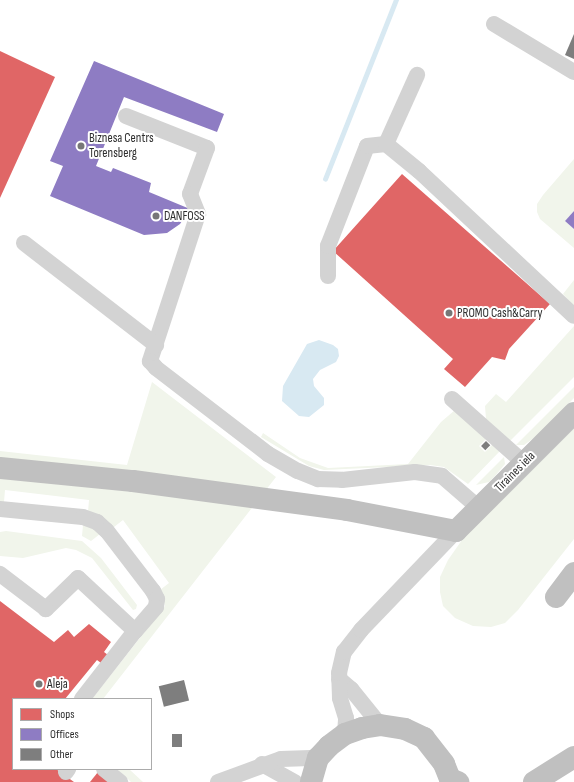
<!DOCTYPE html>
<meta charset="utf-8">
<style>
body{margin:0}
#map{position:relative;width:574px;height:782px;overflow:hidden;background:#fff;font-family:"Sofia Sans Condensed",sans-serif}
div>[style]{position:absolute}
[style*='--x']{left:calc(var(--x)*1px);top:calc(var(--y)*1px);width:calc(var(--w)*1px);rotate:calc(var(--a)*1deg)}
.green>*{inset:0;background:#f1f5eb}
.water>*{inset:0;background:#d8e9f2}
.shops>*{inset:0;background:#e06666}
.offices>*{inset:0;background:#8e7cc3}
.stream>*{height:4.5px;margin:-2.25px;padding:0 2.25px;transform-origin:2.25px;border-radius:2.25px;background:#d8e9f2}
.building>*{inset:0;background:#7e7e7e;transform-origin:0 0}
.minor>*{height:16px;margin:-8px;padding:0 8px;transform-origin:8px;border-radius:8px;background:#d3d3d3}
.highway>*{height:22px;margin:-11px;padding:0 11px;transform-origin:11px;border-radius:11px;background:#c0c0c0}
.dots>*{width:11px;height:11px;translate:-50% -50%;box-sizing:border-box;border:2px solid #fff;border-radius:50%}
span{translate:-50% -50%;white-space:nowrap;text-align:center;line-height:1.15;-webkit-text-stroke:4px #fff;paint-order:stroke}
.poi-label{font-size:13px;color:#2e2e2e}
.left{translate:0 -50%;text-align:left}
.street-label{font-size:13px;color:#2e2e2e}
.legend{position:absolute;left:12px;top:698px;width:140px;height:72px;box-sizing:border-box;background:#fff;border:1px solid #ababab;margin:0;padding:5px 7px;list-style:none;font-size:12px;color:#2e2e2e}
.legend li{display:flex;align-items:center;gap:8px;height:20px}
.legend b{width:20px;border:1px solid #ababab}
</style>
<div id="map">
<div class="green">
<div style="clip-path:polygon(574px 159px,574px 211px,565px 221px,574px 229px,574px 248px,540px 219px,537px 212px,537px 204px,543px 195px)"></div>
<div style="clip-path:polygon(574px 280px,574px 306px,563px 294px)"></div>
<div style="clip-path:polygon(574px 326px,574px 377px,510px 441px,486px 419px,485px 406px,496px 394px,506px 402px)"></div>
<div style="clip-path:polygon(152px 382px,276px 477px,103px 699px,92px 699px,165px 606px,160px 590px,169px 583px,123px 520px,114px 527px,100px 516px,88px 512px,89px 500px,5px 490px,4px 502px,0 502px,0 451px,127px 465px)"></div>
<div style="clip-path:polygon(574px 387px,574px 398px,538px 435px,524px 445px,516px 445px)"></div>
<div style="clip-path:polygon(455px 410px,486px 439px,479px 446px,485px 452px,493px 444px,500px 451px,468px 484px,444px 467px,430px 465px,324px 470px,309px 466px,261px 437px,263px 433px,300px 458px,328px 468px,408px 464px,441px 422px)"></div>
<div style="clip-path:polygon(574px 428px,574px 539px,518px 610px,505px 623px,491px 627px,473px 626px,455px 618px,443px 606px,440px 592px,440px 577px,448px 560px,462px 540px)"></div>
<div style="clip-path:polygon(504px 457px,505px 464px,495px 476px,489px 482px,476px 485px)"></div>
<div style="clip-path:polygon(83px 525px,89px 525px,100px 534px,91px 541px,82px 536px)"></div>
<div style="clip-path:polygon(6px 531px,82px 541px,101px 558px,137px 605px,136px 609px,133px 610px,92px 558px,76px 550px,66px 548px,23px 558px,0 556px,0 532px)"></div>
<div style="clip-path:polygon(117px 769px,129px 769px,143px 782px,131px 782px)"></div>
</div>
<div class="water">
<div style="clip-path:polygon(319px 340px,333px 345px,338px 349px,339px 356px,336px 362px,320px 370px,313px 379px,314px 386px,324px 398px,324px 405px,309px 417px,299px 416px,282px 401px,283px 386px,307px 344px)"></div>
</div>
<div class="shops">
<div style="clip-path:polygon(0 51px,55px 77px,0 198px)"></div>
<div style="clip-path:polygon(402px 174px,550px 304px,509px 349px,505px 360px,492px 357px,465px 387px,444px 369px,453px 359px,333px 251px)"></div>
<div style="clip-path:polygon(0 601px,54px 642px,68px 630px,74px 637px,89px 624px,111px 642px,104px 652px,108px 655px,101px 663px,97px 660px,65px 699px,13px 699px,13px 769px,56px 769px,74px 782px,0 782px)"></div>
<div style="clip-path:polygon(98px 772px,111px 782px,90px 782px)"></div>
</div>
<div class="offices">
<div style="clip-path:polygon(94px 61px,224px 114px,217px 132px,124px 97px,96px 166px,111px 172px,113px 168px,151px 183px,149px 192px,190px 209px,180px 224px,167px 233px,144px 235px,50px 196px,63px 166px,50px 161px)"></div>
<div style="clip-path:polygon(574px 211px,574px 229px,565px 221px)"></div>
</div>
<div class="stream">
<div style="--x:325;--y:179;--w:193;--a:-68.4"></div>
</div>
<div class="building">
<div style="clip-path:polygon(574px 34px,574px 59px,565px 55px)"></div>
<div style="left:486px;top:441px;width:6px;height:7px;rotate:45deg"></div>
<div style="left:184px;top:680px;width:21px;height:26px;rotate:76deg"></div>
<div style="left:172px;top:734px;width:10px;height:13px"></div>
</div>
<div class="minor">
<div style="--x:494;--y:24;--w:93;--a:31"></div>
<div style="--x:126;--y:116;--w:87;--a:21.6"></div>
<div style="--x:207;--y:148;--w:49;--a:110.3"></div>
<div style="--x:190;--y:194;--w:22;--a:68"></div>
<div style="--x:198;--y:214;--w:155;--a:108.1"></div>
<div style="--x:150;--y:361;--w:9;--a:49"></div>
<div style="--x:156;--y:368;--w:141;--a:37.5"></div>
<div style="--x:268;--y:454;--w:34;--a:30"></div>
<div style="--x:298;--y:471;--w:22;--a:22"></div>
<div style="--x:318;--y:479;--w:24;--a:2"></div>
<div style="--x:342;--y:480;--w:73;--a:-6.3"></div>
<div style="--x:415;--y:472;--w:27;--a:8"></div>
<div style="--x:442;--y:476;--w:49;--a:40.9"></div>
<div style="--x:386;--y:144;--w:43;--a:39.3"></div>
<div style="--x:419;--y:171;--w:212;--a:43.1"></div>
<div style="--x:24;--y:243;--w:167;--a:37.7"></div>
<div style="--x:328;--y:276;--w:30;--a:-90"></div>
<div style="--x:328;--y:246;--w:107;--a:-68.7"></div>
<div style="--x:367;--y:146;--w:19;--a:-6"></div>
<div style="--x:386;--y:144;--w:76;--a:-65.8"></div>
<div style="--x:452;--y:399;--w:96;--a:41.6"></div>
<div style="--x:0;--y:509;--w:83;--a:5.5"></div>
<div style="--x:83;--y:517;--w:15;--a:20"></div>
<div style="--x:97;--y:522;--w:13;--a:42"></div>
<div style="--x:107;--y:531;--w:76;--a:52.5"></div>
<div style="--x:153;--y:591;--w:9;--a:63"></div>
<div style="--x:157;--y:599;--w:8;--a:97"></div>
<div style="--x:156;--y:607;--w:32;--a:131"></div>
<div style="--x:135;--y:631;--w:78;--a:-137.1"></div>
<div style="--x:78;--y:578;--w:45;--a:135.9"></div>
<div style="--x:46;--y:609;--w:58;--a:-142.7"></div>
<div style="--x:339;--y:679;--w:16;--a:40"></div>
<div style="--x:351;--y:689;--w:46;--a:51.1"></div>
<div style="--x:82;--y:699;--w:86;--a:-52.1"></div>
<div style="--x:345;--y:734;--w:16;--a:-86"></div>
<div style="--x:346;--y:718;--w:21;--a:-107"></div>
<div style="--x:340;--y:698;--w:25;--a:-92"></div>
<div style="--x:339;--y:673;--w:22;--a:-77"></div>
<div style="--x:344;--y:652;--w:28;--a:-52"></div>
<div style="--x:361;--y:630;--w:137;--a:-46.2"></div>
<div style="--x:262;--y:764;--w:38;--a:29"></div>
<div style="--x:104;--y:769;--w:21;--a:39"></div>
<div style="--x:66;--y:772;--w:4;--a:-56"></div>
<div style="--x:218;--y:782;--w:67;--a:-20.1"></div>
<div style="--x:281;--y:759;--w:37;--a:-2"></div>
</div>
<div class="highway">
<div style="--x:0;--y:468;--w:134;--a:5.6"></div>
<div style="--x:133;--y:481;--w:216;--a:7.7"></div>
<div style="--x:347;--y:510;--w:111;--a:10.9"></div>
<div style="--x:456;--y:531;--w:167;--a:-45"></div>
<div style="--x:556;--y:597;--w:30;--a:-53"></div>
<div style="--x:311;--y:782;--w:25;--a:-74"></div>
<div style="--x:318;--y:758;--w:16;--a:-47"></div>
<div style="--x:329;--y:746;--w:20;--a:-37"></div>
<div style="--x:345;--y:734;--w:18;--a:-19"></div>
<div style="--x:362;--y:728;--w:18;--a:-9"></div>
<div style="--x:380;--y:725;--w:25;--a:9"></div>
<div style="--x:405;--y:729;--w:21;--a:25"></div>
<div style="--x:424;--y:738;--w:33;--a:52"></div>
<div style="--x:444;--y:764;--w:16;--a:68"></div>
<div style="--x:450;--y:779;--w:9;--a:21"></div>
<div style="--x:534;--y:782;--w:47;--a:-32"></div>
</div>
<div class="dots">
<div style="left:81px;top:146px;background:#777"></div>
<div style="left:156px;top:216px;background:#777"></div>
<div style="left:449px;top:313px;background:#777"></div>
<div style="left:39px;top:684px;background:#777"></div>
</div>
<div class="poi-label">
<span class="left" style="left:89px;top:146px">Biznesa Centrs<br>Torensberg</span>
<span class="left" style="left:164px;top:216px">DANFOSS</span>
<span class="left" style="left:457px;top:313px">PROMO Cash&amp;Carry</span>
<span class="left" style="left:47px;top:684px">Aleja</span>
</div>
<div class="street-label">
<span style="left:515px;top:472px;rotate:-45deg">Tīraines iela</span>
</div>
<ul class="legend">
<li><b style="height:11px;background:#e06666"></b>Shops</li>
<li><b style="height:11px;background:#8e7cc3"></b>Offices</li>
<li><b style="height:11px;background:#7e7e7e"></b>Other</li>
</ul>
</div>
